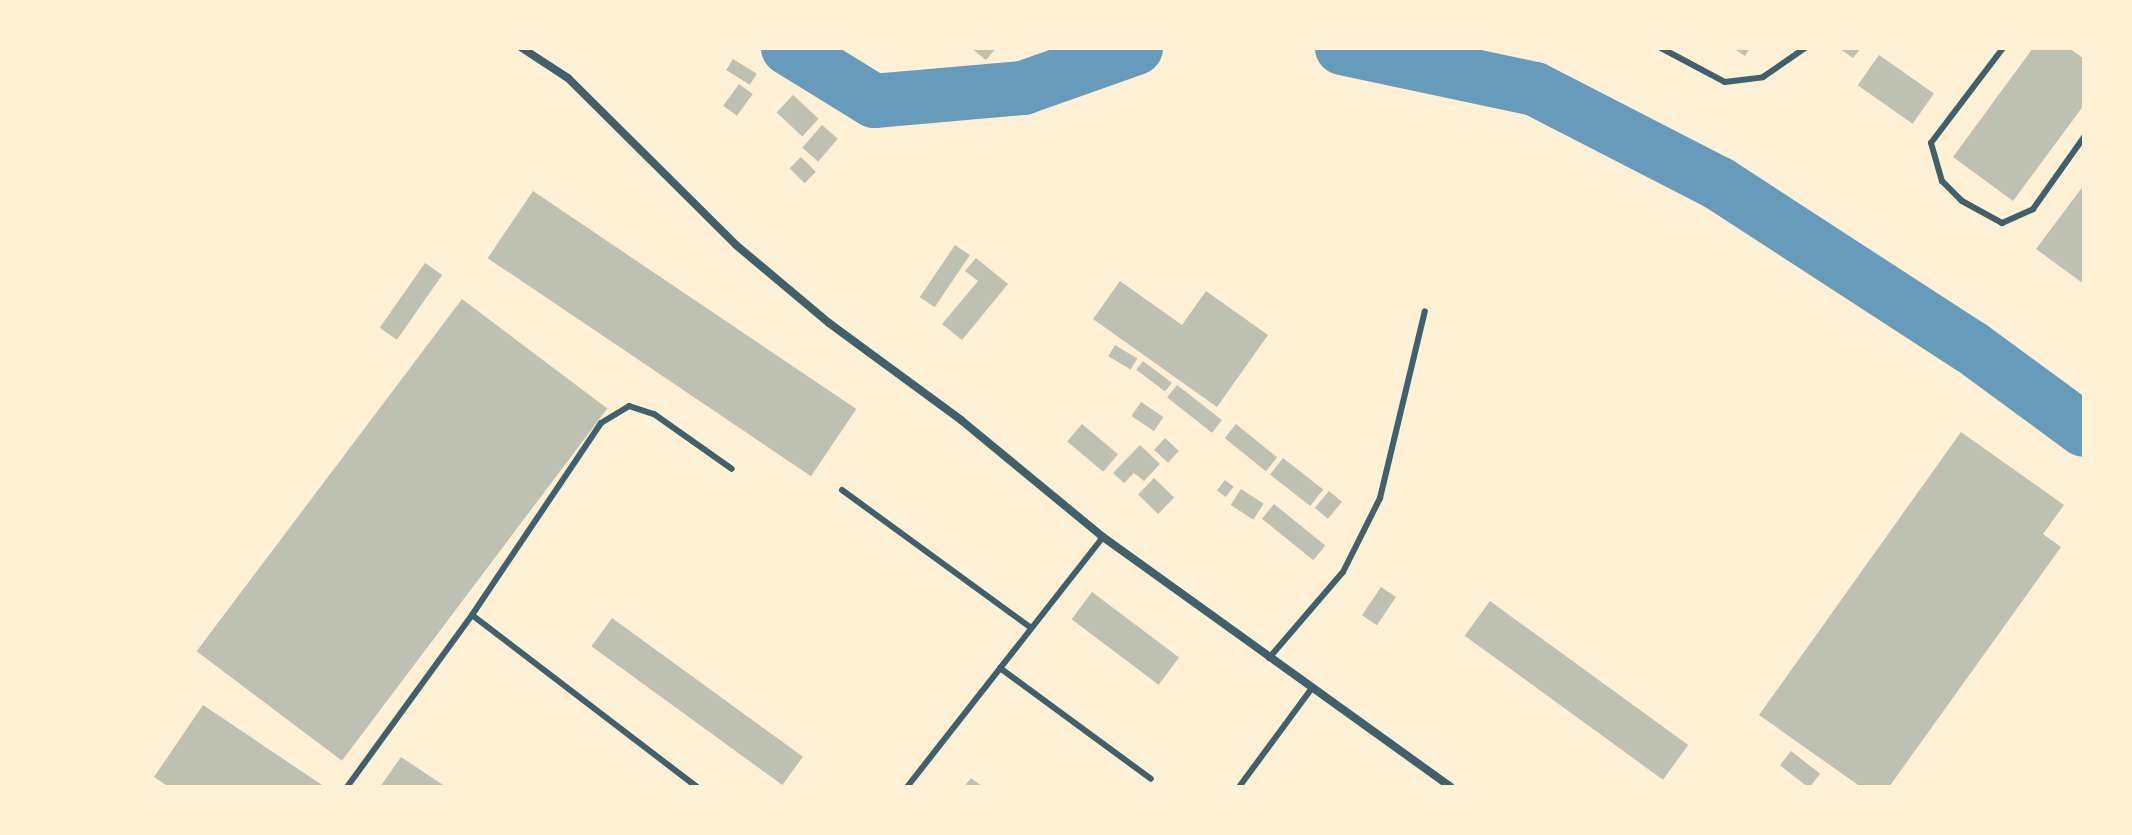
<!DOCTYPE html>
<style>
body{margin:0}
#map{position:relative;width:2132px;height:835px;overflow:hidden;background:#fdf0d5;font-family:"Fira Sans",sans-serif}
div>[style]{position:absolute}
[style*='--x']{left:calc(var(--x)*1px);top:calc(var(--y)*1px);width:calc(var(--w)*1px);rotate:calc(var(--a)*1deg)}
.river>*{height:54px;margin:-27px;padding:0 27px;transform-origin:27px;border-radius:27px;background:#669bbc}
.building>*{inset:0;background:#bec0b2;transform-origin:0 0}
.service>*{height:6px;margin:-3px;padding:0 3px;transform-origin:3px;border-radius:3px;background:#3f606c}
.minor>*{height:8px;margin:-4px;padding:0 4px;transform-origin:4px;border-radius:4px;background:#3f606c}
span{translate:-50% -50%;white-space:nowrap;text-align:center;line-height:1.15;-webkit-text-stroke:6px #fdf0d5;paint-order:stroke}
.frame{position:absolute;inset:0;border:50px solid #fdf0d5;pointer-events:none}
</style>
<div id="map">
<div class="river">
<div style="--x:788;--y:48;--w:101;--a:31.6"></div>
<div style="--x:874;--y:101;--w:150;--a:-5"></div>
<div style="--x:1023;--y:88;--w:120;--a:-19.5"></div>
<div style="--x:1342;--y:48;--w:197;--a:12"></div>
<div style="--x:1535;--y:89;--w:206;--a:27.2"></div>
<div style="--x:1718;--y:183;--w:302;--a:33"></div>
<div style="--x:1971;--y:347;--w:140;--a:36.3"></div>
</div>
<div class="building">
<div style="clip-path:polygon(971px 48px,996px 48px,986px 60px)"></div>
<div style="clip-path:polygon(1733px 48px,1750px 48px,1745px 56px)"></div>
<div style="clip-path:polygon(1839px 48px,1861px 48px,1853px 58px)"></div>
<div style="clip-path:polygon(2033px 48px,2069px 48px,2084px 59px,2084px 105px,2013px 201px,1953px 157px)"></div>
<div style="left:1879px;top:55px;width:67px;height:37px;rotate:35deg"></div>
<div style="left:733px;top:59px;width:28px;height:13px;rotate:32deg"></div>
<div style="left:739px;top:84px;width:17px;height:27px;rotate:36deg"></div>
<div style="left:793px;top:95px;width:35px;height:24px;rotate:43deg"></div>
<div style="left:822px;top:125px;width:21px;height:30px;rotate:41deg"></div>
<div style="left:801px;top:157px;width:21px;height:16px;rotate:45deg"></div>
<div style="clip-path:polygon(2084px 185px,2084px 284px,2036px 249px)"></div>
<div style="left:533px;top:191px;width:390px;height:81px;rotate:34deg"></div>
<div style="left:955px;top:245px;width:18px;height:63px;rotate:34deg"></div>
<div style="clip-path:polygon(976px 258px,1008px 284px,962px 340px,942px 324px,978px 281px,965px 271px)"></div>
<div style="left:425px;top:263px;width:21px;height:79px;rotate:35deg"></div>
<div style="clip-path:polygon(1120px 281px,1182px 325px,1206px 291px,1268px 335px,1217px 407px,1093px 319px)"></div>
<div style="left:462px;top:299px;width:182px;height:441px;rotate:37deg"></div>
<div style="left:1115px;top:345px;width:26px;height:13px;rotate:31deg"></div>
<div style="left:1143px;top:361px;width:36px;height:11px;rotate:37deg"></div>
<div style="left:1177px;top:385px;width:57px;height:16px;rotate:38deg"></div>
<div style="left:1141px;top:402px;width:27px;height:17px;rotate:34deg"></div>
<div style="left:1082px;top:424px;width:47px;height:23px;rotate:40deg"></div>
<div style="left:1236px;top:424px;width:53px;height:18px;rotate:39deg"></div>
<div style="clip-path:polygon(1961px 432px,2064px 505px,2043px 534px,2061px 547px,1889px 787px,1861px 787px,1759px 715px)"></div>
<div style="left:1165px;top:438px;width:19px;height:16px;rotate:43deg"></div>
<div style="clip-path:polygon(1140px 445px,1160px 464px,1144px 481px,1134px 473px,1124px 483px,1113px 473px)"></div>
<div style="left:1283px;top:458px;width:51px;height:21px;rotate:38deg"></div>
<div style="left:1154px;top:478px;width:28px;height:23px;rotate:44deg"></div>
<div style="left:1225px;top:480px;width:11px;height:13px;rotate:38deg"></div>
<div style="left:1241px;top:489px;width:27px;height:19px;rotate:33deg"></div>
<div style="left:1329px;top:491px;width:17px;height:22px;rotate:40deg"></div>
<div style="left:1274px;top:504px;width:66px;height:19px;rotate:39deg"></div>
<div style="left:1381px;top:587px;width:18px;height:34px;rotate:34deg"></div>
<div style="left:1092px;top:592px;width:109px;height:34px;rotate:37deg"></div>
<div style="left:1490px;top:601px;width:245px;height:43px;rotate:36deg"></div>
<div style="left:612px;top:618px;width:236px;height:35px;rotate:36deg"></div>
<div style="clip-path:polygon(203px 705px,325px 787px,169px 787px,154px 777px)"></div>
<div style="left:1791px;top:751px;width:37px;height:18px;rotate:38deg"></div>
<div style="clip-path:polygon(401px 757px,446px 787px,380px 787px)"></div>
<div style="clip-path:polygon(971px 778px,983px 787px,964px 787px)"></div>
</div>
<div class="service">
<div style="--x:1661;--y:48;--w:72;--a:28"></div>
<div style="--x:1725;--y:82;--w:38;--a:-7"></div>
<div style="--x:1763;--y:77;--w:51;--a:-34.6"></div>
<div style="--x:2003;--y:48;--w:119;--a:127.2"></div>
<div style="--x:1931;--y:143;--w:40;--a:74"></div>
<div style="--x:1942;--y:181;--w:28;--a:45"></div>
<div style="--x:1962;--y:201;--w:46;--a:28.8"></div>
<div style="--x:2002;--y:223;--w:34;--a:-24"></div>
<div style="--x:2033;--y:209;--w:88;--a:-54.7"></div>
<div style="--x:842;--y:490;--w:234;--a:36.1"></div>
<div style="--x:1269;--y:658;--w:113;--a:-49.3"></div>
<div style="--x:1343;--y:572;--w:83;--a:-63.4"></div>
<div style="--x:1380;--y:498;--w:192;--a:-76.5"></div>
<div style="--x:1000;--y:668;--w:187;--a:36.3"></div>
<div style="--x:347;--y:787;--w:213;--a:-54"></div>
<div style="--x:697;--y:787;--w:283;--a:-142.6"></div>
<div style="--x:472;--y:615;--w:231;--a:-56.1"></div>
<div style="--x:601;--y:423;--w:33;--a:-31"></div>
<div style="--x:629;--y:406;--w:26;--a:18"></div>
<div style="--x:654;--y:414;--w:95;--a:35.2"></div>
<div style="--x:907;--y:787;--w:318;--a:-51.9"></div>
<div style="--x:1239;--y:787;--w:123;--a:-53.6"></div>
</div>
<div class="minor">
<div style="--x:522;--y:48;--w:55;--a:33.1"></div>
<div style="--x:568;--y:78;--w:237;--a:44.8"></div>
<div style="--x:736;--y:245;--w:121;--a:40"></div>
<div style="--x:829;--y:323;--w:164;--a:36.3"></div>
<div style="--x:961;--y:420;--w:184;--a:39.5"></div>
<div style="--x:1103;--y:537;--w:428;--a:35.7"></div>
</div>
<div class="frame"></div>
</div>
